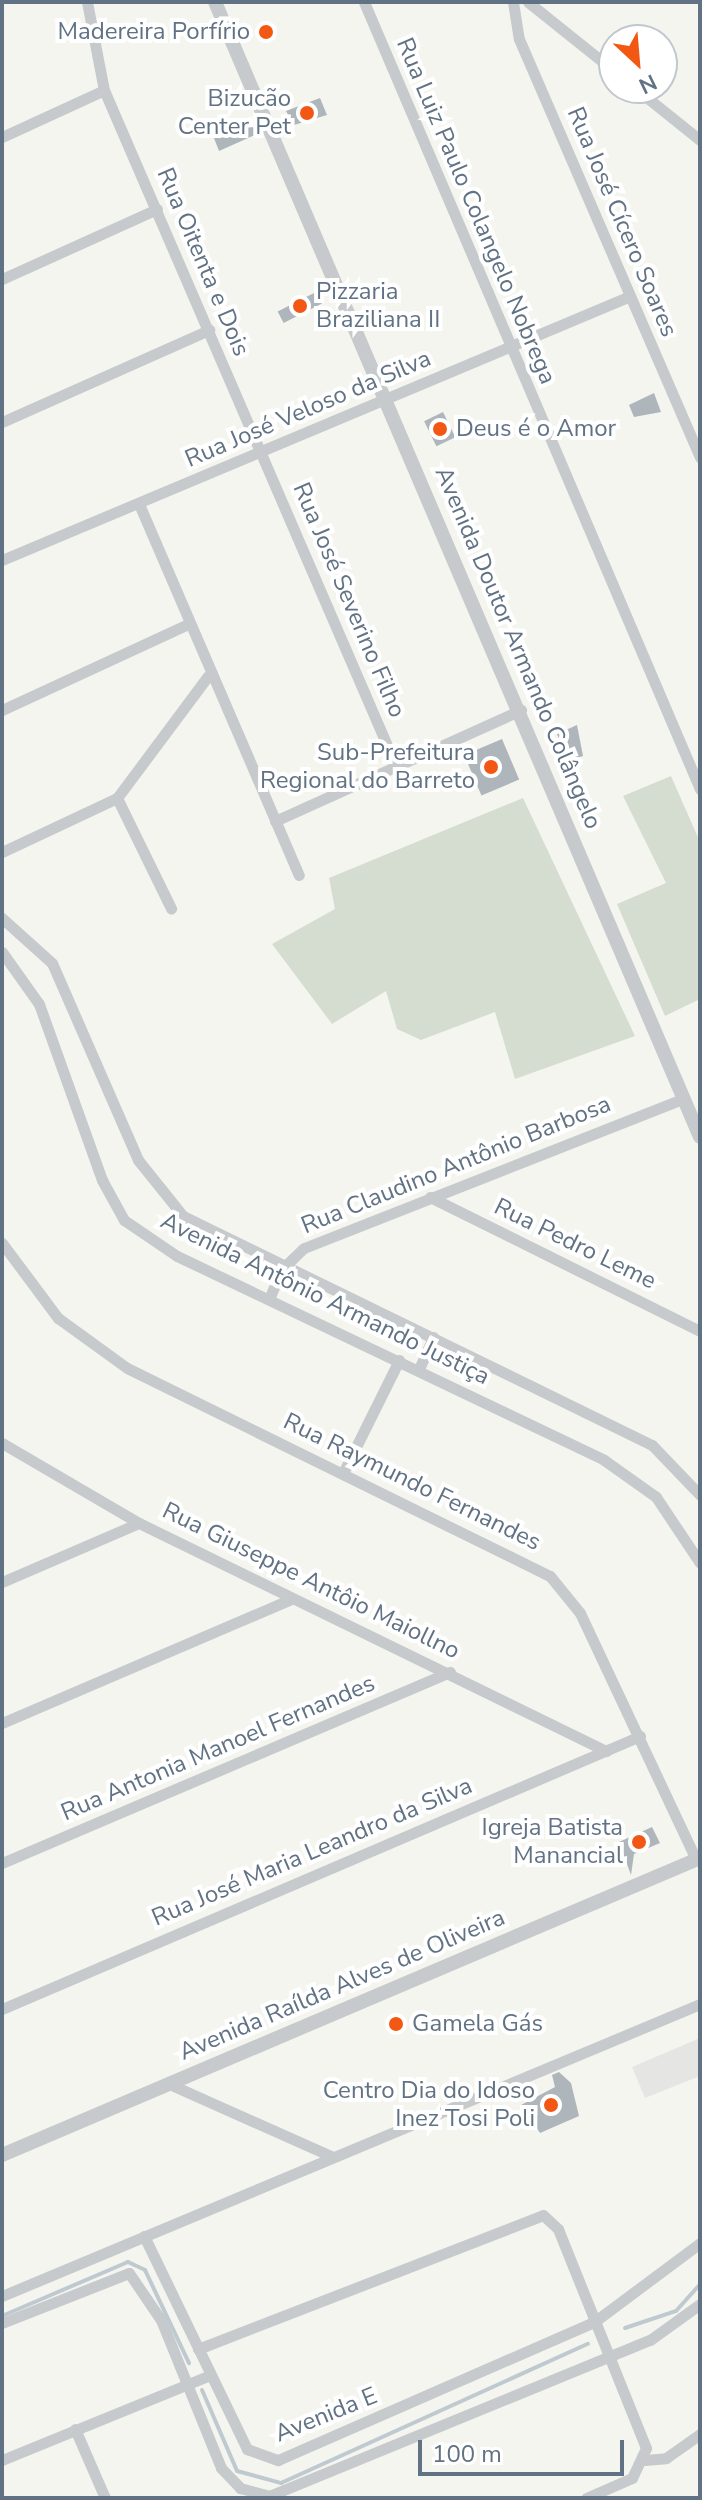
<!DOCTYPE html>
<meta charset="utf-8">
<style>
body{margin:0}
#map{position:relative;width:702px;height:2500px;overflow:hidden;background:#f5f5f0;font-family:"Nunito Sans",sans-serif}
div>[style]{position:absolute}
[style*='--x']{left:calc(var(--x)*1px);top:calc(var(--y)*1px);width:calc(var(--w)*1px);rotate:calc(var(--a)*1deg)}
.built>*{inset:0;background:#e5e6e4}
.green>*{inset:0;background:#d5ddd1}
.stream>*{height:4px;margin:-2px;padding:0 2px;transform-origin:2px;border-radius:2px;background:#bfcad0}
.building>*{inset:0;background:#aeb5bb;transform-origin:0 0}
.minor>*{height:11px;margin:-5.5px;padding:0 5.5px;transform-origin:5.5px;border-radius:5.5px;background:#c7cacd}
.tertiary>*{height:14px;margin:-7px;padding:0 7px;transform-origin:7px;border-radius:7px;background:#c7cacd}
.dots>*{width:22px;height:22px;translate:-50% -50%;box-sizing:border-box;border:4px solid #fff;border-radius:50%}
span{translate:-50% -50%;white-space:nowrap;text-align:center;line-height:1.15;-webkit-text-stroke:8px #fff;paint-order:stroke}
.poi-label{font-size:24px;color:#617284}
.right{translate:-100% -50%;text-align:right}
.left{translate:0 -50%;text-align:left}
.street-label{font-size:24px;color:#617284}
.frame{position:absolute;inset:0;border:4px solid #617284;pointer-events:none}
.north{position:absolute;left:598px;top:24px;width:80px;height:80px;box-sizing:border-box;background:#fff;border:2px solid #c0c7ce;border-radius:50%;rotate:154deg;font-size:22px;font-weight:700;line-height:32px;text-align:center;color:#617284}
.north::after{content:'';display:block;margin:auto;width:28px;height:36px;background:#f25814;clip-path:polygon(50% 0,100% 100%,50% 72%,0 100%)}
.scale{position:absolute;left:418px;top:2440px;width:206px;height:36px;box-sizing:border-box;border:4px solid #617284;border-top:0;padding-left:10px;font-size:24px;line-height:28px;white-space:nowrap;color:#617284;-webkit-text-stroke:6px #fff;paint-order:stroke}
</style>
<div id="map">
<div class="built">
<div style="clip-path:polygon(700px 2038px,700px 2076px,645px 2098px,632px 2067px)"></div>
</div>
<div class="green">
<div style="clip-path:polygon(671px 776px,700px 842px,700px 999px,665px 1016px,617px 904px,666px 883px,623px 796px)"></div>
<div style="clip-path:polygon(523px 798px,635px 1036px,515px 1079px,495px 1012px,421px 1040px,397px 1029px,386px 991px,332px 1024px,272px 944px,335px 909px,329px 878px)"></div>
</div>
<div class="stream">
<div style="--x:2;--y:2316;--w:137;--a:-23.2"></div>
<div style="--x:128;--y:2262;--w:19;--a:25"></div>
<div style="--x:145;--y:2270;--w:103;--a:64.7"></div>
<div style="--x:625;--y:2328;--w:54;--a:-18.4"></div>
<div style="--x:676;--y:2311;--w:36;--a:-48"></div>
<div style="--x:202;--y:2390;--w:88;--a:66.6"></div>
<div style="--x:237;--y:2471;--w:46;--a:15.3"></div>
<div style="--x:281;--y:2483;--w:337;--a:-24.4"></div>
</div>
<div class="building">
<div style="clip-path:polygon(320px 98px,327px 115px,294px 125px,286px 111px)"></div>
<div style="clip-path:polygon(249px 119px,257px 134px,219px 151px,212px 133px)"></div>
<div style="left:316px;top:292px;width:13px;height:43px;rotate:63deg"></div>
<div style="clip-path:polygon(654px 393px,661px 412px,634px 417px,629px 405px)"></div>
<div style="left:443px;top:412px;width:28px;height:21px;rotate:64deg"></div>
<div style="clip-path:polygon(577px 725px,583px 756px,568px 761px,557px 734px)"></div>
<div style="left:502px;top:739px;width:44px;height:41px;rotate:67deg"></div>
<div style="clip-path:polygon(652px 1827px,660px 1843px,634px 1854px,631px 1875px,619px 1842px)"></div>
<div style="clip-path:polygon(559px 2072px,571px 2083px,579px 2116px,540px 2133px,521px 2105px,555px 2087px,552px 2075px)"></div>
</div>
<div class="minor">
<div style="--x:87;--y:2;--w:90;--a:79.1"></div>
<div style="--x:104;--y:90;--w:736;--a:66.64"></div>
<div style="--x:364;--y:2;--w:856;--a:66.88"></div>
<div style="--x:513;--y:2;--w:37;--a:81"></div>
<div style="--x:519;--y:39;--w:456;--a:66.6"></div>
<div style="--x:528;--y:2;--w:110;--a:38.7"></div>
<div style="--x:635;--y:88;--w:83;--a:38.7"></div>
<div style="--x:2;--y:137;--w:112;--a:-24.7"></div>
<div style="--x:2;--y:279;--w:170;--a:-24.3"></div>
<div style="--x:2;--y:422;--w:227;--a:-24"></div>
<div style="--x:139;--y:504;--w:404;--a:66.7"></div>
<div style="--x:2;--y:560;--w:681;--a:-22.8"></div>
<div style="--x:2;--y:710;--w:205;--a:-24.8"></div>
<div style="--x:117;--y:798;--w:123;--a:63.9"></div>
<div style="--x:275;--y:821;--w:270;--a:-24.3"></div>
<div style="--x:2;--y:852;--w:127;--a:-25.2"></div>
<div style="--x:117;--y:798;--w:152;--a:-53.3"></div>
<div style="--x:2;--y:918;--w:67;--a:42"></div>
<div style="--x:52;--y:963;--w:215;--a:66.4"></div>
<div style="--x:138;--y:1160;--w:72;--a:51.2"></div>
<div style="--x:183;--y:1216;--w:522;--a:26.03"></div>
<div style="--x:652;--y:1445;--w:69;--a:46.2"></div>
<div style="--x:2;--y:952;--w:64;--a:54.6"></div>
<div style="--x:39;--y:1004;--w:187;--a:70.3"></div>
<div style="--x:102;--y:1180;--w:46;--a:61.2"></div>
<div style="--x:124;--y:1220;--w:64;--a:34.2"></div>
<div style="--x:177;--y:1256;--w:473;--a:25.5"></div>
<div style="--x:604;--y:1460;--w:64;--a:35.4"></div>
<div style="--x:656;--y:1497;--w:79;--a:56.3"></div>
<div style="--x:430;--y:1197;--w:301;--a:26.4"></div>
<div style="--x:2;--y:1243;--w:94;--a:53.3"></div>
<div style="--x:58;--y:1318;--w:85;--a:35.9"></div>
<div style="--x:127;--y:1368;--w:471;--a:26.2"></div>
<div style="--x:550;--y:1576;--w:48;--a:51"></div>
<div style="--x:580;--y:1613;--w:273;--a:64.8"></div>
<div style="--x:269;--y:1299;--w:33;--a:-67"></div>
<div style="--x:282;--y:1269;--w:30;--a:-44"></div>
<div style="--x:304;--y:1248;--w:409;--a:-21.5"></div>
<div style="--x:419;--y:1369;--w:35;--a:-66"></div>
<div style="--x:2;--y:1443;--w:159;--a:30.3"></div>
<div style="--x:139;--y:1523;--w:520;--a:26.02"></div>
<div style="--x:344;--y:1471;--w:124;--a:-63.6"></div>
<div style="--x:2;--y:1582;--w:149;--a:-23.3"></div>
<div style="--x:2;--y:1723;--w:315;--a:-23.2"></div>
<div style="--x:2;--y:1863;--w:487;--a:-23.1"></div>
<div style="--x:2;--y:2009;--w:694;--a:-23.17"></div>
<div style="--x:167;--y:2083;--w:180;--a:24"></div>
<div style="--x:144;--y:2236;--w:237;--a:64.2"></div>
<div style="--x:247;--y:2449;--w:33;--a:20"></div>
<div style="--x:278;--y:2460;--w:345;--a:-23.6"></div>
<div style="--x:594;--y:2322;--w:132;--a:-36.7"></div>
<div style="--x:2;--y:2296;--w:757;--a:-22.7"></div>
<div style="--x:2;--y:2323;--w:136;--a:-21.5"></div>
<div style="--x:129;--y:2273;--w:57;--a:55.8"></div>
<div style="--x:161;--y:2320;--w:160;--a:67.9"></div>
<div style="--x:221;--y:2468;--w:28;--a:46"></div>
<div style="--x:240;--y:2488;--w:30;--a:15"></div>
<div style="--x:269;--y:2496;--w:412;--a:-22.3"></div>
<div style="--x:650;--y:2340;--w:62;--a:-35.8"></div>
<div style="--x:198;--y:2349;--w:370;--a:-21.2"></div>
<div style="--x:543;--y:2215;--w:21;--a:43"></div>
<div style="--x:558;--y:2229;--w:236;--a:68.1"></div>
<div style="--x:646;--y:2448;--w:33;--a:115"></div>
<div style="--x:632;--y:2478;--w:50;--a:156.5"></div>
<div style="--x:75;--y:2429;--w:75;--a:66.5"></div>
<div style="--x:2;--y:2460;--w:225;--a:-22.2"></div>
<div style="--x:645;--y:2460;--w:21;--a:-5"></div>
<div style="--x:666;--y:2458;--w:42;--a:-35.2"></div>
</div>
<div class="tertiary">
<div style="--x:215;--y:2;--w:1234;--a:66.86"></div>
<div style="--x:2;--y:2155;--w:759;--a:-23.05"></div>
</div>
<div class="dots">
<div style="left:266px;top:32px;background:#f25814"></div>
<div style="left:307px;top:113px;background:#f25814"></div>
<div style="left:300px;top:306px;background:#f25814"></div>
<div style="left:440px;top:429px;background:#f25814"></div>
<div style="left:491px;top:767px;background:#f25814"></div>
<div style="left:639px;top:1842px;background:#f25814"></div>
<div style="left:396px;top:2024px;background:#f25814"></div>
<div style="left:551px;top:2105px;background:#f25814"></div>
</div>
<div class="poi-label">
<span class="right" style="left:250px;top:32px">Madereira Porfírio</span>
<span class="right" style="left:291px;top:113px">Bizucão<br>Center Pet</span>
<span class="left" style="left:316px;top:306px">Pizzaria<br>Braziliana II</span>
<span class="left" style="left:456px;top:429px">Deus é o Amor</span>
<span class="right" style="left:475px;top:767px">Sub-Prefeitura<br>Regional do Barreto</span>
<span class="right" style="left:623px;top:1842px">Igreja Batista<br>Manancial</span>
<span class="left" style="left:412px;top:2024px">Gamela Gás</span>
<span class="right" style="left:535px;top:2105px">Centro Dia do Idoso<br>Inez Tosi Poli</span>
</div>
<div class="street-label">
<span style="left:476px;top:211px;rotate:67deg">Rua Luiz Paulo Colangelo Nobrega</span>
<span style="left:622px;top:222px;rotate:67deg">Rua José Cícero Soares</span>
<span style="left:203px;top:262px;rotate:67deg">Rua Oitenta e Dois</span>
<span style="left:308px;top:409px;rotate:-23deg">Rua José Veloso da Silva</span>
<span style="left:349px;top:600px;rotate:67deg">Rua José Severino Filho</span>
<span style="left:518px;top:648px;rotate:67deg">Avenida Doutor Armando Colângelo</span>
<span style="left:456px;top:1165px;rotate:-22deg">Rua Claudino Antônio Barbosa</span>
<span style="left:575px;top:1244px;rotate:26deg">Rua Pedro Leme</span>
<span style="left:325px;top:1299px;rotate:26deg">Avenida Antônio Armando Justiça</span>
<span style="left:412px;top:1482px;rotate:26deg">Rua Raymundo Fernandes</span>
<span style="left:311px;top:1581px;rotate:26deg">Rua Giuseppe Antôio Maiollno</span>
<span style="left:218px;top:1748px;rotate:-23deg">Rua Antonia Manoel Fernandes</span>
<span style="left:312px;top:1852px;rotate:-23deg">Rua José Maria Leandro da Silva</span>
<span style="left:342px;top:1985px;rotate:-23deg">Avenida Raílda Alves de Oliveira</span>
<span style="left:326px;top:2415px;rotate:-22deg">Avenida E</span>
</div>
<div class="frame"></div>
<div class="north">N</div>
<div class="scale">100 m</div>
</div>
